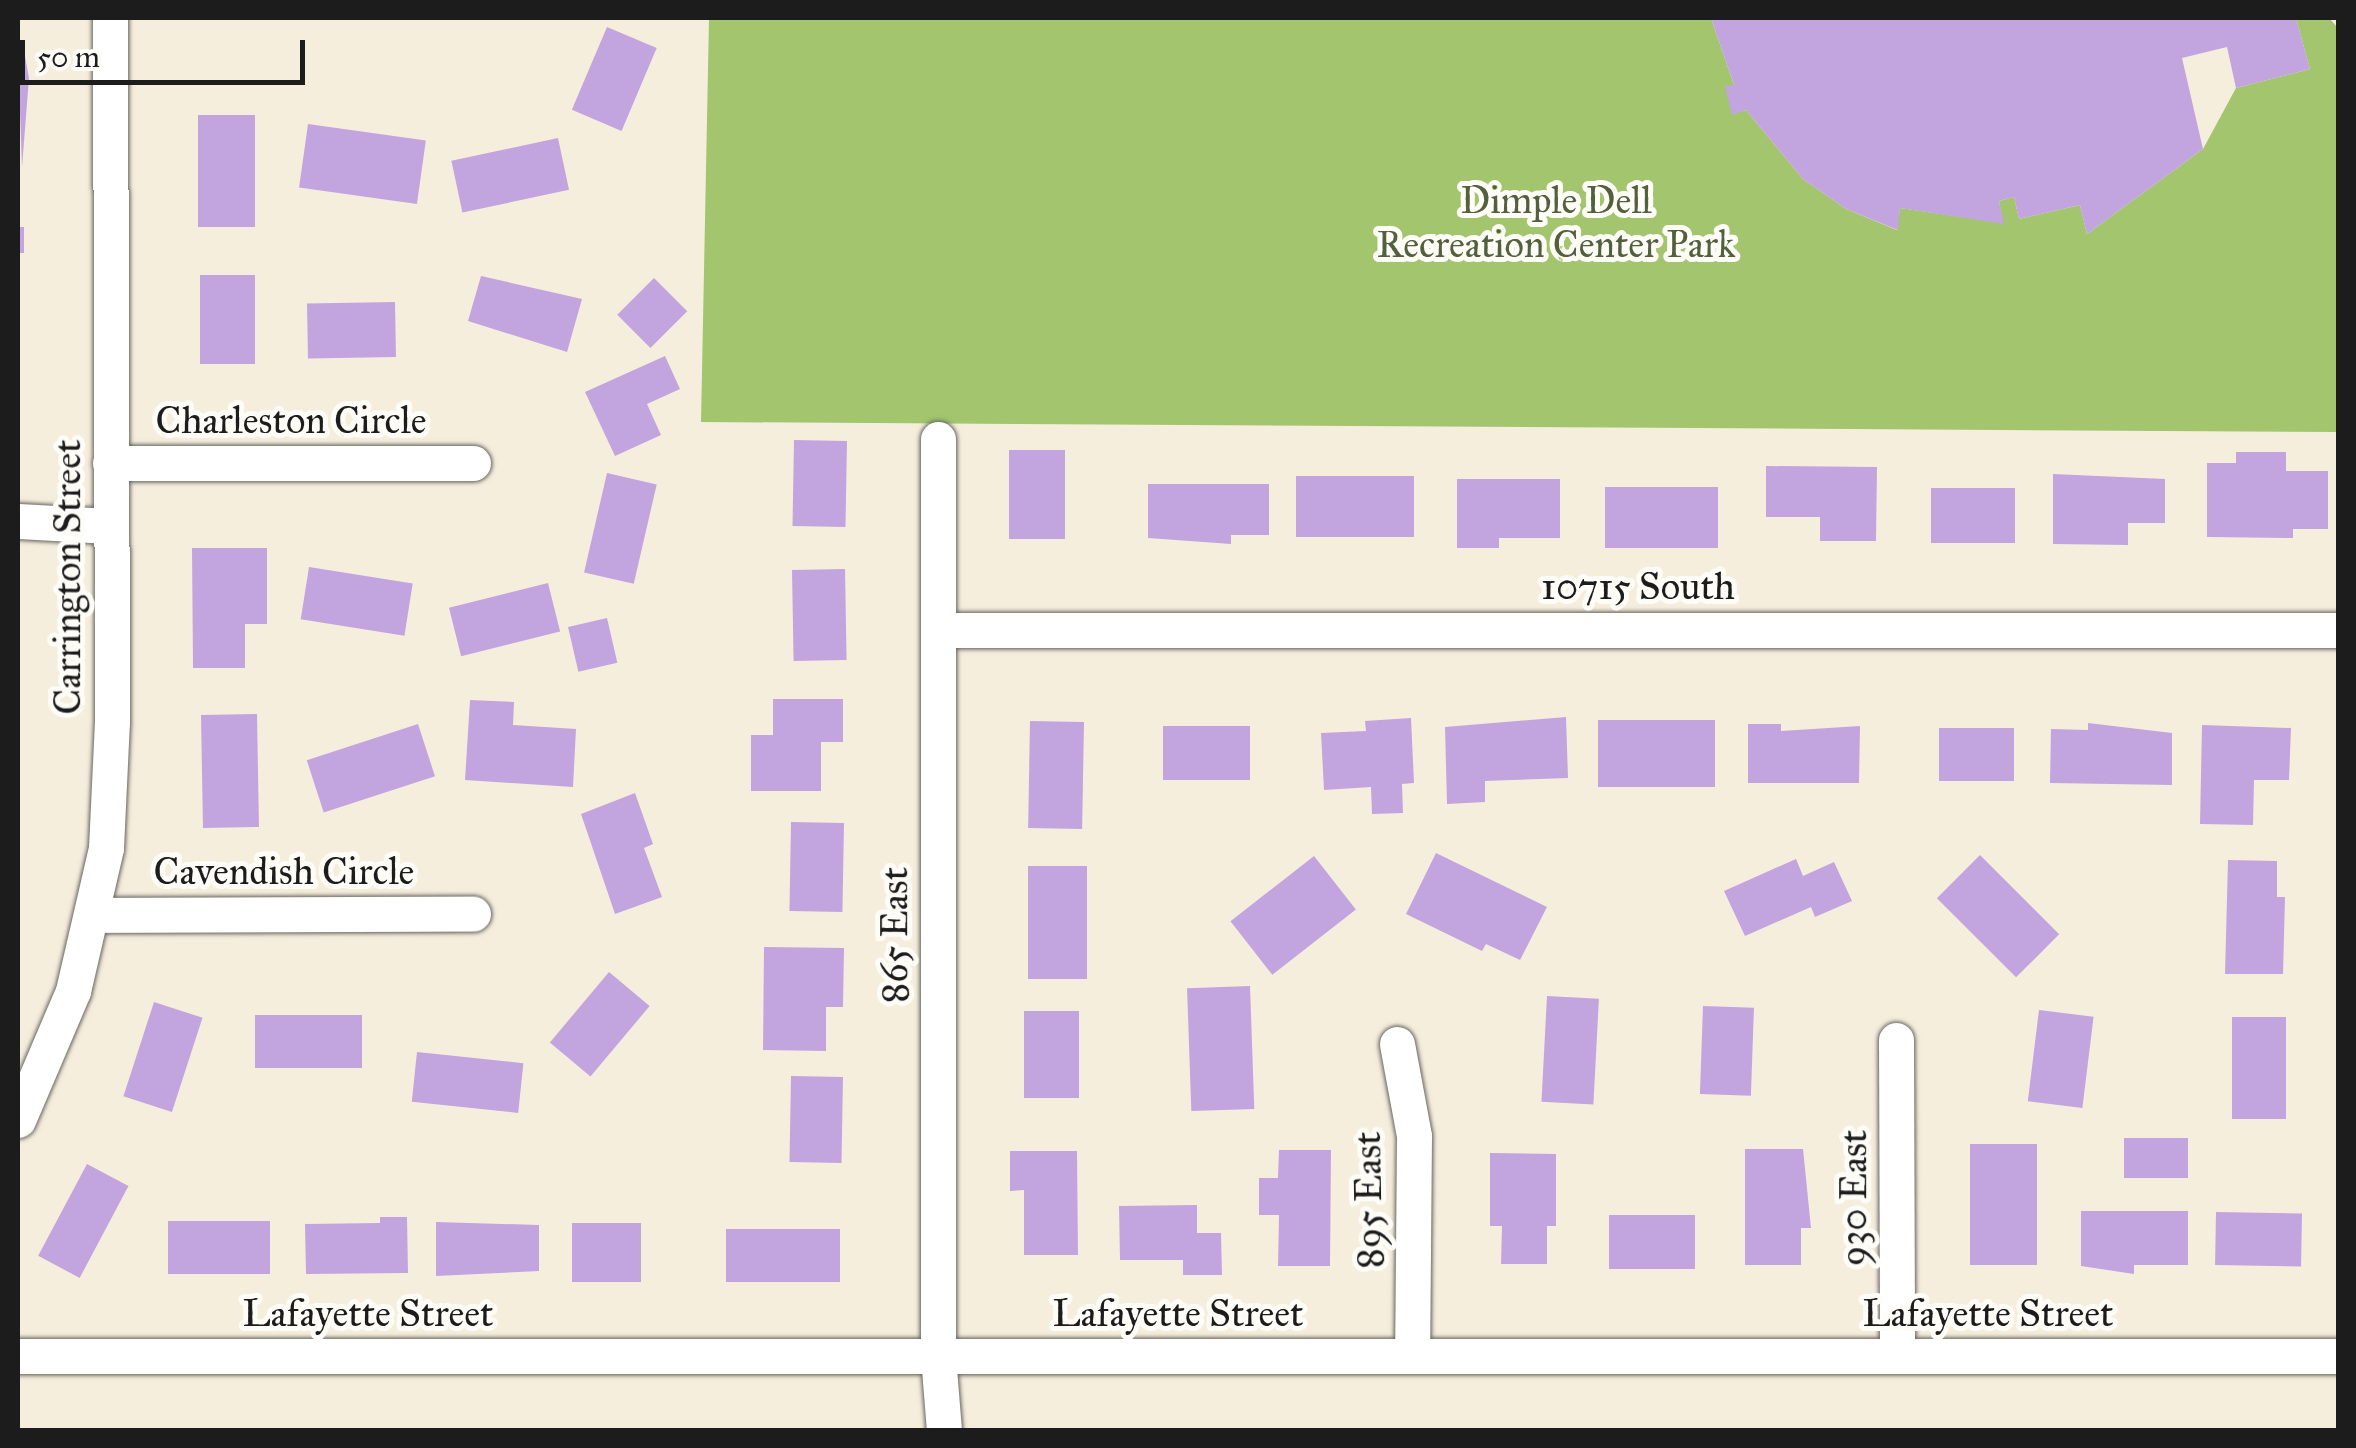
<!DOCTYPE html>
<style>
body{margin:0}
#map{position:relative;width:2356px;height:1448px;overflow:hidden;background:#f6eedd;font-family:"IM FELL Great Primer",serif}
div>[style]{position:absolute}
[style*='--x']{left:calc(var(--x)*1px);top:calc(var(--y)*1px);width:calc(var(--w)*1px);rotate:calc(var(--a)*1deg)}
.green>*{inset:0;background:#a3c56e}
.building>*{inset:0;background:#c2a4df;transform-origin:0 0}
.roads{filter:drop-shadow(0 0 2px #686660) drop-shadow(0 0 2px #686660)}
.street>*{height:35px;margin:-17.5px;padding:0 17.5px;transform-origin:17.5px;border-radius:17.5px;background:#fff}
span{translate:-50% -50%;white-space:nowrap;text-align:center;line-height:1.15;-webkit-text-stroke:10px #fdfcf7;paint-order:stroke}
.park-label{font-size:38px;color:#52603d}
.street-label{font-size:38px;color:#1c1c1c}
.frame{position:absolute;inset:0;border:20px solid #1c1c1c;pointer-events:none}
.scale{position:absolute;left:20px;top:40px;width:285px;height:45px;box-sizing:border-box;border:5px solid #1c1c1c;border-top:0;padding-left:12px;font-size:30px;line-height:35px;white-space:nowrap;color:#1c1c1c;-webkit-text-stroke:8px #fdfcf7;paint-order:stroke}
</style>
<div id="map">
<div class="green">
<div style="clip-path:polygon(709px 18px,1711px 18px,1734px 85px,1732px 114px,1746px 110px,1803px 179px,1846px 209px,1897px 230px,1900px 208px,2003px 223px,1999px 201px,2014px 197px,2019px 219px,2080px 205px,2087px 234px,2203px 149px,2236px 88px,2310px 69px,2296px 18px,2329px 18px,2338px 28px,2338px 432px,701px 422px)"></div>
</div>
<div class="building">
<div style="clip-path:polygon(1711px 18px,2296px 18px,2310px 69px,2236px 88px,2227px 47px,2182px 58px,2203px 149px,2087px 234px,2080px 205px,2019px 219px,2014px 197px,1999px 201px,2004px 224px,1900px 208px,1898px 230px,1846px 209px,1803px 179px,1746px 110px,1732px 115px,1725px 86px,1734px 85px)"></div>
<div style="left:607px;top:27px;width:54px;height:90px;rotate:23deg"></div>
<div style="clip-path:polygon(18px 56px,25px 56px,29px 78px,22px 167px)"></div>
<div style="left:198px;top:115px;width:57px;height:112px"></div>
<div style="left:308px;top:124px;width:119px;height:64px;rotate:8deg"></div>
<div style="left:558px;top:138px;width:53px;height:109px;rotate:78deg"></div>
<div style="left:18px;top:227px;width:6px;height:26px"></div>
<div style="left:200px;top:275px;width:55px;height:89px"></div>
<div style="clip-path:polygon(481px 276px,582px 299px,567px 352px,468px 321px)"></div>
<div style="left:654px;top:278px;width:47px;height:52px;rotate:45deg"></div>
<div style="left:395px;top:302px;width:55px;height:88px;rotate:89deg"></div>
<div style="clip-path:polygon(665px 356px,680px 389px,647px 404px,661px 435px,615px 456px,585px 392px)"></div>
<div style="left:794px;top:440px;width:53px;height:86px;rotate:1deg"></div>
<div style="left:1009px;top:450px;width:56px;height:89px"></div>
<div style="clip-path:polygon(2236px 452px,2286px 452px,2286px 471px,2328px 471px,2328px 529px,2293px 529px,2293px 538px,2207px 537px,2207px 463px,2236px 463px)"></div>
<div style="clip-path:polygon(1766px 466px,1877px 467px,1876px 541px,1820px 541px,1820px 517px,1766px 517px)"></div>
<div style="left:607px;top:473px;width:51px;height:102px;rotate:13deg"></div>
<div style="clip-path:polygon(2053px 474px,2165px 479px,2165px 523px,2128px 523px,2128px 545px,2053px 544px)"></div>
<div style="left:1296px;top:476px;width:118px;height:61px"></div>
<div style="clip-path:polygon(1457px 479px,1560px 479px,1560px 538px,1499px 538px,1499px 548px,1457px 548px)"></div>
<div style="clip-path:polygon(1148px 484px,1269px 484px,1269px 535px,1231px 535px,1231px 544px,1148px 538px)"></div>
<div style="left:1718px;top:487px;width:61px;height:113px;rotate:90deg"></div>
<div style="left:1931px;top:488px;width:84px;height:55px"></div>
<div style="clip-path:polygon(192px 548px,267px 548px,267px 624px,245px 624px,245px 668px,193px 668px)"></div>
<div style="left:309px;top:567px;width:105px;height:53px;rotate:9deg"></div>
<div style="left:845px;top:569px;width:91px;height:53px;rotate:89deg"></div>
<div style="left:548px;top:583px;width:50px;height:102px;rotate:76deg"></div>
<div style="left:607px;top:618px;width:46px;height:40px;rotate:77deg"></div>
<div style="clip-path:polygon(773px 699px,843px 699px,843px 742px,821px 742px,821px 791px,751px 791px,751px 735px,773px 735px)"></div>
<div style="clip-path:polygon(470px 700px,514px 702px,513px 725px,576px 729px,573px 787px,465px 780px)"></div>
<div style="left:257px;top:714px;width:113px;height:56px;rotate:89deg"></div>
<div style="clip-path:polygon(1566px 717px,1568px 778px,1485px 781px,1485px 802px,1447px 804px,1445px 727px)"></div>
<div style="clip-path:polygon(1411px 718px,1414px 783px,1402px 784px,1403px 813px,1372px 814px,1371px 787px,1324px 790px,1321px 733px,1366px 731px,1365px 721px)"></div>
<div style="left:1598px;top:720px;width:117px;height:67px"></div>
<div style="left:1030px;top:721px;width:54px;height:107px;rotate:1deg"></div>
<div style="clip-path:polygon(2088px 723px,2172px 733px,2172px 785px,2050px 783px,2051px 729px,2088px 730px)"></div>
<div style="left:418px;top:724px;width:55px;height:117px;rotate:72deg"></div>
<div style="clip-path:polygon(1748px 724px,1781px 724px,1781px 731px,1860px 726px,1859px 783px,1748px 783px)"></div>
<div style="clip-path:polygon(2202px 725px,2291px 728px,2289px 780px,2254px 780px,2253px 825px,2200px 824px)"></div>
<div style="left:1163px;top:726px;width:87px;height:54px"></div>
<div style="left:1939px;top:728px;width:75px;height:53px"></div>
<div style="clip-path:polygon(635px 793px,653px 844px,644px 848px,662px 897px,615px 914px,581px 814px)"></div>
<div style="left:791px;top:822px;width:53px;height:89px;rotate:1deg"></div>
<div style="clip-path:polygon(1436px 853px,1547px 907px,1520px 960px,1486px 944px,1482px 951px,1406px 914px)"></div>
<div style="left:1980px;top:855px;width:112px;height:61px;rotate:45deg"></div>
<div style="left:1314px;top:856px;width:68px;height:106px;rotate:52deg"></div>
<div style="clip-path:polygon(1796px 859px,1803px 876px,1834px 862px,1852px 901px,1815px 917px,1811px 907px,1745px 936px,1724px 891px)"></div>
<div style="clip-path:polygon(2228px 860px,2277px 861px,2277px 897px,2285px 897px,2283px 974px,2225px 974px)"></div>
<div style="left:1028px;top:866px;width:59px;height:113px"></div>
<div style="clip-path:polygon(764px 947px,844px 948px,843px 1007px,826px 1007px,826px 1051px,763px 1050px)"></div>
<div style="left:609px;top:972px;width:53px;height:92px;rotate:40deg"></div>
<div style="left:1250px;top:986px;width:123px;height:63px;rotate:88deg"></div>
<div style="left:1547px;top:996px;width:52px;height:106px;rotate:3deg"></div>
<div style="left:154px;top:1002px;width:51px;height:99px;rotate:18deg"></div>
<div style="left:1703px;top:1006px;width:51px;height:88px;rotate:2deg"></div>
<div style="left:2039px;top:1010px;width:55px;height:92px;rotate:7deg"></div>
<div style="left:1024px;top:1011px;width:55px;height:87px"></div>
<div style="left:362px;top:1015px;width:53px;height:107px;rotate:90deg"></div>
<div style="left:2232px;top:1017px;width:54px;height:102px"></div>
<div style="left:417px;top:1052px;width:107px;height:50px;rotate:6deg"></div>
<div style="left:791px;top:1076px;width:52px;height:86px;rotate:1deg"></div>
<div style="left:2124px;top:1138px;width:64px;height:40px"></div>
<div style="left:1970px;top:1144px;width:67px;height:121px"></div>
<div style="clip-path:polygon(1745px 1149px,1803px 1149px,1811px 1228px,1801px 1228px,1801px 1265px,1745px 1265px)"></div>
<div style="clip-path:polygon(1279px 1150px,1331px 1150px,1330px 1266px,1278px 1266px,1279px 1215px,1259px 1215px,1259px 1178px,1278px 1178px)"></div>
<div style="clip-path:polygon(1010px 1151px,1077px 1151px,1078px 1255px,1024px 1255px,1024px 1190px,1010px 1191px)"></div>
<div style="clip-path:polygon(1490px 1153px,1556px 1154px,1556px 1226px,1547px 1226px,1547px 1264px,1501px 1264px,1502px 1226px,1490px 1226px)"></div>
<div style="left:87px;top:1164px;width:47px;height:104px;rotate:28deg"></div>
<div style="clip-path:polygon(1197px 1205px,1197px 1233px,1221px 1233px,1222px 1275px,1183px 1275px,1183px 1260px,1120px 1260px,1119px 1206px)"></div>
<div style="clip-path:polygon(2081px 1211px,2188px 1211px,2188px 1265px,2134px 1265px,2134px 1274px,2081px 1266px)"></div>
<div style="left:2216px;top:1212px;width:86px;height:53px;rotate:1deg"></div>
<div style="left:1609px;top:1215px;width:86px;height:54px"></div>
<div style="clip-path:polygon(380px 1217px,407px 1217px,408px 1273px,306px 1274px,305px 1224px,380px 1223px)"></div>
<div style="left:270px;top:1221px;width:53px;height:102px;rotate:90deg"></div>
<div style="clip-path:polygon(436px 1222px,539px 1225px,539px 1271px,436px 1276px)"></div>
<div style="left:572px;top:1223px;width:69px;height:59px"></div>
<div style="left:840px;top:1229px;width:53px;height:114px;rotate:90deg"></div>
</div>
<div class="roads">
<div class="street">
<div style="--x:938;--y:439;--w:917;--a:90"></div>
<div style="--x:938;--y:1356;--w:74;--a:85.4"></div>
<div style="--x:110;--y:463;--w:363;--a:0"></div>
<div style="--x:18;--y:521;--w:92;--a:3.1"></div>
<div style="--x:938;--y:630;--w:1400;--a:0"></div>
<div style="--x:95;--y:915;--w:378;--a:-0.2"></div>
<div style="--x:1896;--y:1040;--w:316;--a:89.8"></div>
<div style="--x:1397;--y:1044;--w:94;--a:79.5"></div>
<div style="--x:1414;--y:1136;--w:220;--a:90.5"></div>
<div style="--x:18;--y:1120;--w:140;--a:-66.9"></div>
<div style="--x:73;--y:991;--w:147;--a:-77"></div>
<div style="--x:106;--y:848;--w:126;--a:-87.3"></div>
<div style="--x:112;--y:722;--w:704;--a:-90.16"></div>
<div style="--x:18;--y:1356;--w:2320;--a:0"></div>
</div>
</div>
<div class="park-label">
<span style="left:1556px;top:223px">Dimple Dell<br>Recreation Center Park</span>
</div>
<div class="street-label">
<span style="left:291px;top:421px">Charleston Circle</span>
<span style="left:68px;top:577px;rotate:-90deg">Carrington Street</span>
<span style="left:1638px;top:587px">10715 South</span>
<span style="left:284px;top:872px">Cavendish Circle</span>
<span style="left:895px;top:935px;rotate:-90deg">865 East</span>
<span style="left:1854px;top:1198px;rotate:-90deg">930 East</span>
<span style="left:1369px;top:1200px;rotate:-91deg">895 East</span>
<span style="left:368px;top:1314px">Lafayette Street</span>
<span style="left:1178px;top:1314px">Lafayette Street</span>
<span style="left:1988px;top:1314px">Lafayette Street</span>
</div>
<div class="frame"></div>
<div class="scale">50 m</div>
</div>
